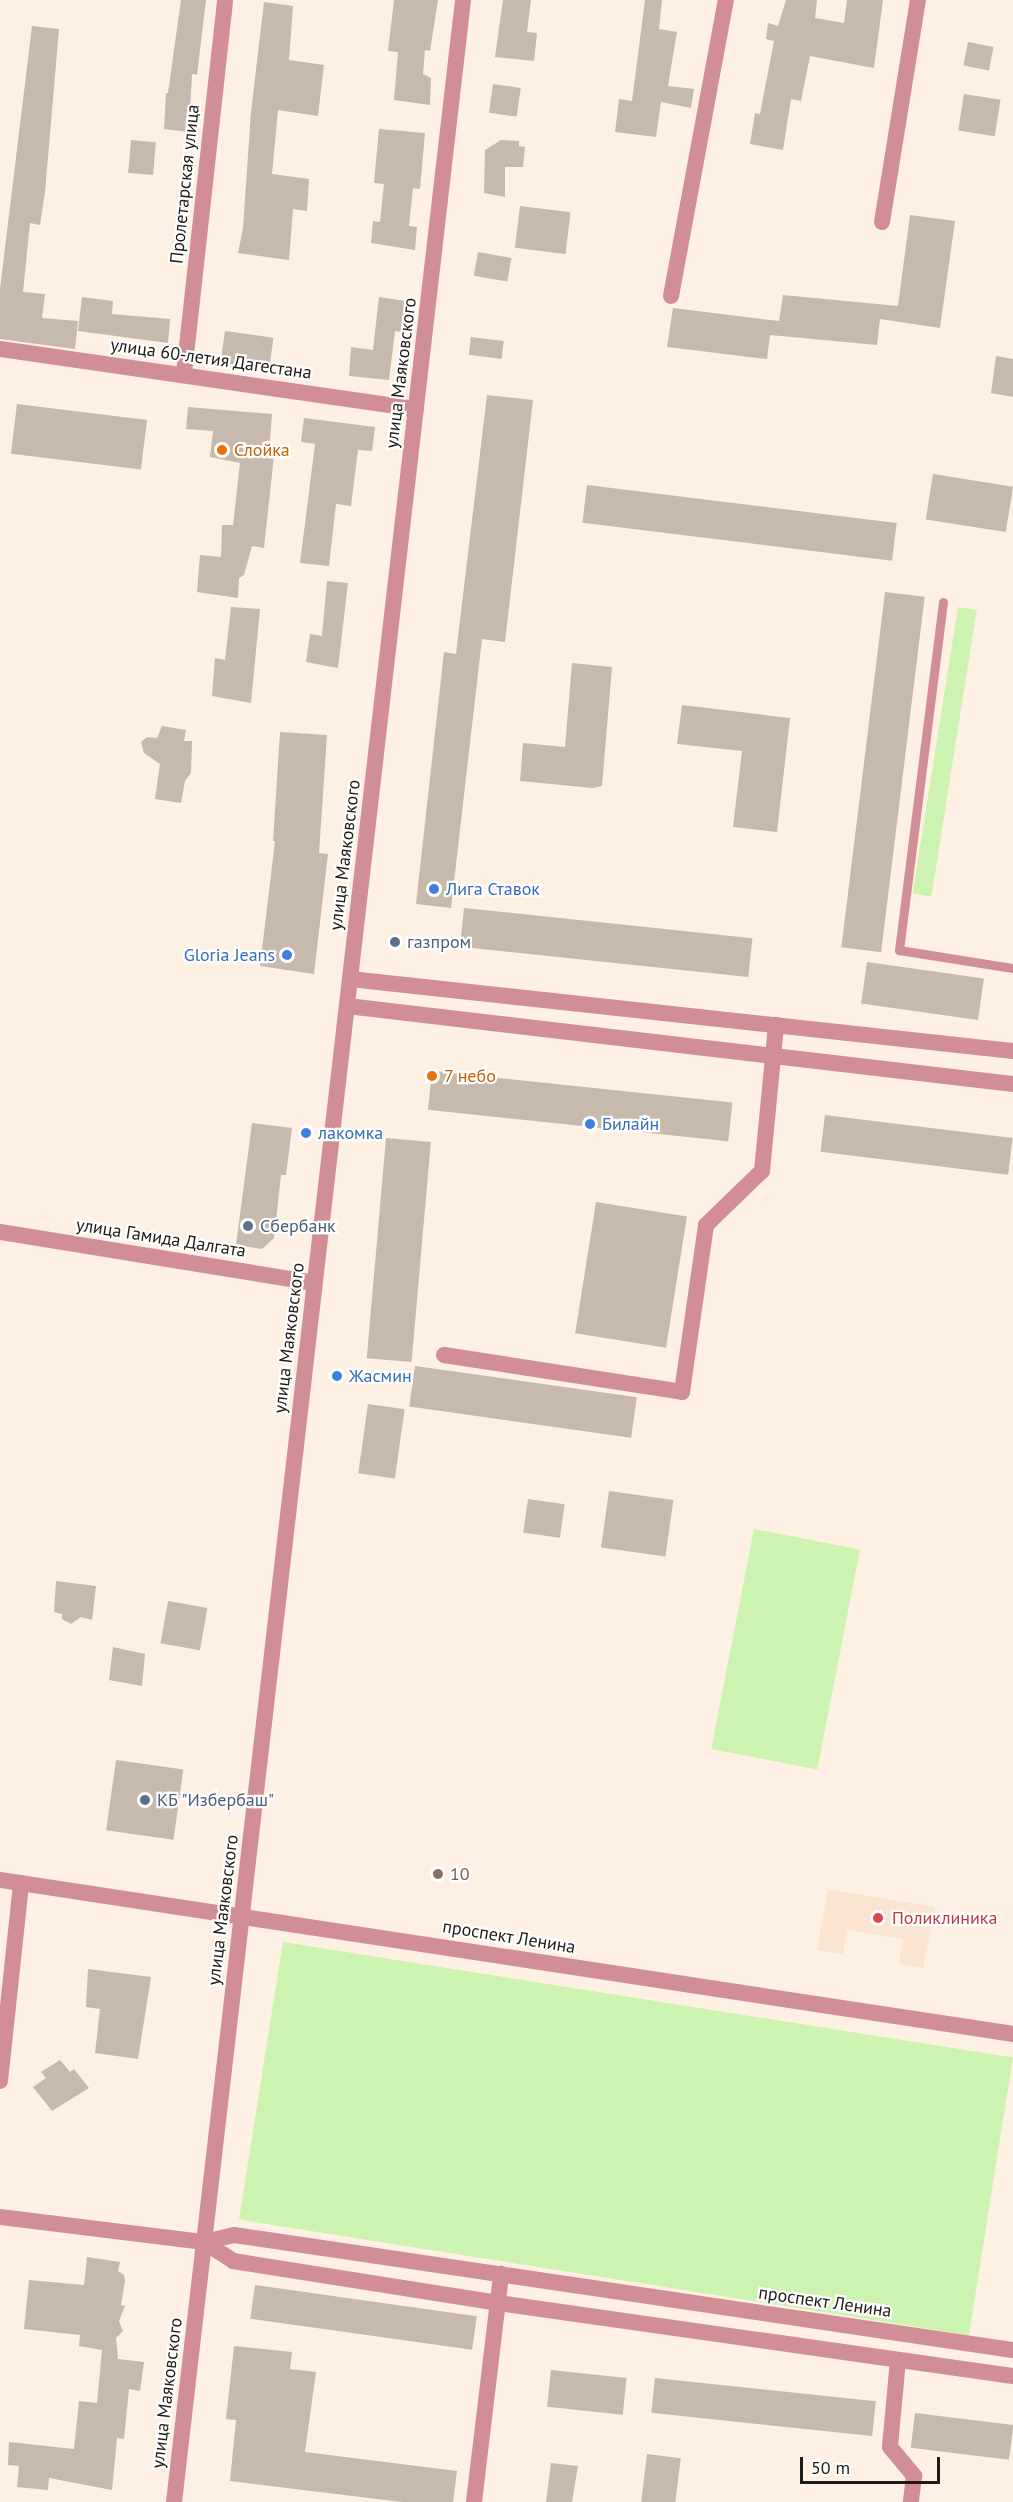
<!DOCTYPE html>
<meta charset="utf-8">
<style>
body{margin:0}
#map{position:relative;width:1013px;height:2502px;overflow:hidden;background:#fef0e2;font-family:"PT Sans",sans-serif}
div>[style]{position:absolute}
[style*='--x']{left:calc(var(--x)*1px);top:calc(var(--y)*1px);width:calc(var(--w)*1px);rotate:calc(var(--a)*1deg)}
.built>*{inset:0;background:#fae5d2}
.green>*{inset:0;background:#cdf3b1;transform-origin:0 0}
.building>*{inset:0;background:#c7b9ac;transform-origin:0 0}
.service>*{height:9px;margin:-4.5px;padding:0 4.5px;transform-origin:4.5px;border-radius:4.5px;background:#d28e97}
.minor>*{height:16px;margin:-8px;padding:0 8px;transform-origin:8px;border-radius:8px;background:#d28e97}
.dots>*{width:16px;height:16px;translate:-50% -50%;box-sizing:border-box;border:3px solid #fff;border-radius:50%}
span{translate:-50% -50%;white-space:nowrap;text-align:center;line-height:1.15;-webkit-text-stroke:4.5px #fff;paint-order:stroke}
.street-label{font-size:18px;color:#1f1a15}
.food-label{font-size:18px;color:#c56008}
.left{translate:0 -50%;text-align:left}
.shop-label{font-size:18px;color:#366cbe}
.right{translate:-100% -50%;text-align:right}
.service-label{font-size:18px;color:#4e5e75}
.education-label{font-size:18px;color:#785e54}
.health-label{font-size:18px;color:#be3a42}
.scale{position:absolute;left:800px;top:2457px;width:140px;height:27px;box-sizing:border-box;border:3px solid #1f1a15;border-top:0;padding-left:8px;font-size:18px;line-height:21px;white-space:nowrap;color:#1f1a15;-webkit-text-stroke:4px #fff;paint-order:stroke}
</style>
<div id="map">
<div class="built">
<div style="clip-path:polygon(828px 1889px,935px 1907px,923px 1968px,899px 1964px,903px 1939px,848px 1930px,843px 1954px,817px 1950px)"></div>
</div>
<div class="green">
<div style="left:958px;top:607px;width:19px;height:290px;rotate:9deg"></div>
<div style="left:754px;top:1529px;width:108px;height:224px;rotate:11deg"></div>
<div style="left:283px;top:1942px;width:739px;height:281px;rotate:9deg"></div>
</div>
<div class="building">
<div style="clip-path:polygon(181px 0,206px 0,197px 75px,192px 74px,189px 132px,164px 129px,166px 93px,168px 93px)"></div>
<div style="clip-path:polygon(394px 0,438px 0,430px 51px,425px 50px,423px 74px,431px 78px,430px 105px,394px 100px,398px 52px,388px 51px)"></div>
<div style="clip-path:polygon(503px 0,531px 0,527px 32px,537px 33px,534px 61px,495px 57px)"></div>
<div style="clip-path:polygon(645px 0,662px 0,659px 29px,677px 32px,668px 86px,694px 89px,691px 108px,661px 102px,656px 137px,615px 132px,619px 99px,632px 101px)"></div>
<div style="clip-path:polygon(786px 0,817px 0,815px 18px,844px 23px,847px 0,883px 0,874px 68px,810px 56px,801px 101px,791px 99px,783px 150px,750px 144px,755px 113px,760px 114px,774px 41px,766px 39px,768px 23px,778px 26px)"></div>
<div style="clip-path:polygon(264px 2px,293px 6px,289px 60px,324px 65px,318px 116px,278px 110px,272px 174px,309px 179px,307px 211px,293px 209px,289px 260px,238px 253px,243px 228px,251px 112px)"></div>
<div style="clip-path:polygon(32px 26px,59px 29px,45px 192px,40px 225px,30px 223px,23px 292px,45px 294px,42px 318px,78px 321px,75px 349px,0 339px,0 289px)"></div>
<div style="left:968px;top:42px;width:26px;height:24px;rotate:11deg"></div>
<div style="left:493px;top:84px;width:28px;height:29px;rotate:8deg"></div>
<div style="left:964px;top:94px;width:37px;height:37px;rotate:9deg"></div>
<div style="clip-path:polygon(379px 129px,425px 133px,420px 189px,413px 188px,409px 226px,417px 227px,415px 250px,371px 243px,373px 221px,380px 222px,384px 184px,374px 183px)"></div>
<div style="left:131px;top:140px;width:25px;height:33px;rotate:5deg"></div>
<div style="clip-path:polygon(501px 140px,519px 141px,519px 146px,525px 147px,523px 167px,505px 167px,505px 197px,484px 193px,485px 150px)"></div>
<div style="left:520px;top:206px;width:51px;height:42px;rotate:7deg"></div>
<div style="clip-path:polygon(910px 215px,955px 221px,940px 328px,880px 319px,877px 345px,770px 335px,767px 359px,667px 347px,673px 308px,779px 321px,783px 295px,898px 306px)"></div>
<div style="left:478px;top:252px;width:34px;height:24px;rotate:10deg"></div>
<div style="clip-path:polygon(82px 297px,113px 301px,112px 314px,170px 319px,168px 343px,78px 331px)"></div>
<div style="clip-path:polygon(379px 297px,406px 301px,403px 332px,395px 331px,389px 380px,349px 376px,351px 347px,373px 350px)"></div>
<div style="left:225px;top:331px;width:49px;height:32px;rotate:8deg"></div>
<div style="left:471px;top:337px;width:33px;height:18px;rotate:7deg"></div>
<div style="clip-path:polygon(996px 356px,1013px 359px,1013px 397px,991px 393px)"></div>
<div style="clip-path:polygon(487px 395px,533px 400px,505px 642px,482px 639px,451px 908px,416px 904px,444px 652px,456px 654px)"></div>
<div style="left:17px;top:404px;width:131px;height:50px;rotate:7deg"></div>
<div style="clip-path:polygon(188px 407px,272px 414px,269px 455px,274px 456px,264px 548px,252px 546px,244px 575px,239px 578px,238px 598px,197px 592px,200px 555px,221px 557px,222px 525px,233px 525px,240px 463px,210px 457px,213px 431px,186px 429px)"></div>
<div style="clip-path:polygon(304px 418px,375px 427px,372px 451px,358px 450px,351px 506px,336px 504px,329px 566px,300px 563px,315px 444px,301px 442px)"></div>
<div style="left:933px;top:474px;width:81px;height:46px;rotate:9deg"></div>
<div style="left:587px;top:485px;width:312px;height:38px;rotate:7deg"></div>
<div style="clip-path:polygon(327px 581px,348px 583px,338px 668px,306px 662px,310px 634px,322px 636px)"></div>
<div style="left:885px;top:592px;width:40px;height:358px;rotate:7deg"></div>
<div style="clip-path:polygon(231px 607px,260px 609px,251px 703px,212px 696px,215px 658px,225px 660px)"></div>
<div style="clip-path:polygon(572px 663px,612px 667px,602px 786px,593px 788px,520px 781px,523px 743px,565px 747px)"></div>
<div style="clip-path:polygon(682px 705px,790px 718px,777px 832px,733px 827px,742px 751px,677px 744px)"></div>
<div style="clip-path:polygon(162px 726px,186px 730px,184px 741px,192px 741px,191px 773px,185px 781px,181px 803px,155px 799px,160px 764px,144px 753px,141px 742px,147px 737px,157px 738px)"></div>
<div style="clip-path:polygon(280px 732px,327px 735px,319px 853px,328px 854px,314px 974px,260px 966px,275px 841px,273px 841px)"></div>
<div style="left:464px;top:908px;width:290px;height:39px;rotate:6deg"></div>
<div style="left:867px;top:962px;width:118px;height:42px;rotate:8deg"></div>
<div style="left:432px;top:1071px;width:302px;height:39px;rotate:6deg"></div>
<div style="left:825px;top:1115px;width:189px;height:37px;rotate:7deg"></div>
<div style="clip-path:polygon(252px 1123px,292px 1128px,286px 1175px,281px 1175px,274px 1238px,262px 1249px,236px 1245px)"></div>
<div style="left:386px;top:1138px;width:45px;height:221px;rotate:5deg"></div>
<div style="left:596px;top:1202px;width:92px;height:133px;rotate:9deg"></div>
<div style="left:415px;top:1366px;width:224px;height:41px;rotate:8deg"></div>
<div style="left:368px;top:1404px;width:37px;height:70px;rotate:8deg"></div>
<div style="left:609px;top:1491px;width:65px;height:57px;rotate:8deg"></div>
<div style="left:528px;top:1499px;width:37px;height:34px;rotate:8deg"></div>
<div style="clip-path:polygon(56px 1581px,96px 1586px,92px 1620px,81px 1617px,71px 1624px,62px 1619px,62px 1614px,54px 1612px)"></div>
<div style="left:168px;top:1601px;width:40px;height:43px;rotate:10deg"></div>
<div style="clip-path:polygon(113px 1647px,145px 1654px,142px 1686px,109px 1680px)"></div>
<div style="left:116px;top:1760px;width:68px;height:71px;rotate:8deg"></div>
<div style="clip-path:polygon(88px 1969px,151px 1977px,138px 2059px,95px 2053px,100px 2009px,86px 2007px)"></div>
<div style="clip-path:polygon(60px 2060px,70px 2072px,74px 2069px,89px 2088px,52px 2111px,33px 2087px,46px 2078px,41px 2072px)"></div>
<div style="clip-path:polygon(87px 2257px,120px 2262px,118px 2271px,124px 2275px,125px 2281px,121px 2305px,125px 2306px,119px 2321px,123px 2331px,116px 2338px,118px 2359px,144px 2362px,140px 2391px,129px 2389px,124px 2439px,117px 2438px,112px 2490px,49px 2478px,48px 2490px,17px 2487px,19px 2466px,8px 2465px,9px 2442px,74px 2449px,79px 2401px,97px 2403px,102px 2350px,79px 2346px,80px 2335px,24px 2329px,29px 2280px,84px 2285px)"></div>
<div style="left:255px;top:2285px;width:224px;height:34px;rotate:8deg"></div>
<div style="clip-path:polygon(234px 2346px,292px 2352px,290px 2369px,316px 2372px,305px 2452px,457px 2471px,453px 2502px,402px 2502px,230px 2481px,236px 2420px,226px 2419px)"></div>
<div style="left:551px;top:2370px;width:76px;height:37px;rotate:6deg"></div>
<div style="left:655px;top:2378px;width:222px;height:35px;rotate:6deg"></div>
<div style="left:915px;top:2413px;width:99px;height:35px;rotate:7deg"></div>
<div style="left:647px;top:2454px;width:34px;height:48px;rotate:7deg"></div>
<div style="clip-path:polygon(551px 2463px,578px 2466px,572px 2502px,546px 2502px)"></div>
</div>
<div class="service">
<div style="--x:943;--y:602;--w:351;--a:97.2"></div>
<div style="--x:899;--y:950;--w:115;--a:9"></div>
</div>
<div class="minor">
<div style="--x:882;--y:222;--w:225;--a:-80.8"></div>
<div style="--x:671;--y:296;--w:301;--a:-79.5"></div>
<div style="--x:0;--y:349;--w:420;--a:8.2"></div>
<div style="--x:184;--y:373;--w:375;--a:-83.7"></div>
<div style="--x:350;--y:979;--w:667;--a:6.2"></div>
<div style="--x:347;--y:1006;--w:671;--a:6.68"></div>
<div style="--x:0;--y:1232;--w:319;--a:9.2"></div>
<div style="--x:444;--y:1355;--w:241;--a:8.8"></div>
<div style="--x:682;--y:1392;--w:169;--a:-81.8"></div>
<div style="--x:706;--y:1225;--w:78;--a:-44"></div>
<div style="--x:762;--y:1171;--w:147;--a:-84.5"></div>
<div style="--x:0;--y:1880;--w:1025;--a:8.64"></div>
<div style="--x:0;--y:2081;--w:199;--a:-83.9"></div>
<div style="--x:0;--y:2217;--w:206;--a:7"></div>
<div style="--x:204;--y:2242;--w:35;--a:33"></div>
<div style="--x:233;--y:2261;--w:268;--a:9"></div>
<div style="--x:498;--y:2303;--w:520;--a:8.07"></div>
<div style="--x:204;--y:2242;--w:31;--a:-13"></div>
<div style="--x:234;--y:2235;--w:787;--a:8.4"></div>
<div style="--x:898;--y:2360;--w:87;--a:95.3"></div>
<div style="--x:890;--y:2447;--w:38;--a:50"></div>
<div style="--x:914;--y:2476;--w:26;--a:97"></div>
<div style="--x:174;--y:2502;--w:2519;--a:-83.41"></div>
<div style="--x:474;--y:2502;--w:230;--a:-83.2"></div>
</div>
<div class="dots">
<div style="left:222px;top:450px;background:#e8710a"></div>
<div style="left:434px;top:889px;background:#3f7fe0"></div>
<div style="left:395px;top:942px;background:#5c6f8a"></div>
<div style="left:287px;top:955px;background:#3f7fe0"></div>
<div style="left:432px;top:1076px;background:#e8710a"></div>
<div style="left:590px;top:1124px;background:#3f7fe0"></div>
<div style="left:306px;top:1133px;background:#3f7fe0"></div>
<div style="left:248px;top:1226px;background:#5c6f8a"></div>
<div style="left:337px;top:1376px;background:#3f7fe0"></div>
<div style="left:145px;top:1800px;background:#5c6f8a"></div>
<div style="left:438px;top:1874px;background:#8d6e63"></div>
<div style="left:878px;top:1918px;background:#e0444e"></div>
</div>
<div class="street-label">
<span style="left:185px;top:184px;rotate:-84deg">Пролетарская улица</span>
<span style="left:211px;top:359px;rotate:8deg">улица 60-летия Дагестана</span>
<span style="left:401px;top:373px;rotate:-83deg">улица Маяковского</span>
<span style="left:345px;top:855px;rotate:-83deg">улица Маяковского</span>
<span style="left:161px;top:1238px;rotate:9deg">улица Гамида Далгата</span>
<span style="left:289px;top:1338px;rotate:-83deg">улица Маяковского</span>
<span style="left:223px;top:1910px;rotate:-83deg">улица Маяковского</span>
<span style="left:509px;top:1937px;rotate:9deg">проспект Ленина</span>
<span style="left:825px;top:2302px;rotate:8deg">проспект Ленина</span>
<span style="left:167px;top:2393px;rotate:-83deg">улица Маяковского</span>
</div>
<div class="food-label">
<span class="left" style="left:234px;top:450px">Слойка</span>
<span class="left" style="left:444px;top:1076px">7 небо</span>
</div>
<div class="shop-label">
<span class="left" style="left:446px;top:889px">Лига Ставок</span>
<span class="right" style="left:275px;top:955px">Gloria Jeans</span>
<span class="left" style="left:602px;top:1124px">Билайн</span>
<span class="left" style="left:318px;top:1133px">лакомка</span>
<span class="left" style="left:349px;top:1376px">Жасмин</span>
</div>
<div class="service-label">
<span class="left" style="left:407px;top:942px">газпром</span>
<span class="left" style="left:260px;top:1226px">Сбербанк</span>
<span class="left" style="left:157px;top:1800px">КБ "Избербаш"</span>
</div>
<div class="education-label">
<span class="left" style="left:450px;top:1874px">10</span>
</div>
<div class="health-label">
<span class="left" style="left:892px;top:1918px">Поликлиника</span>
</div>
<div class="scale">50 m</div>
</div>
